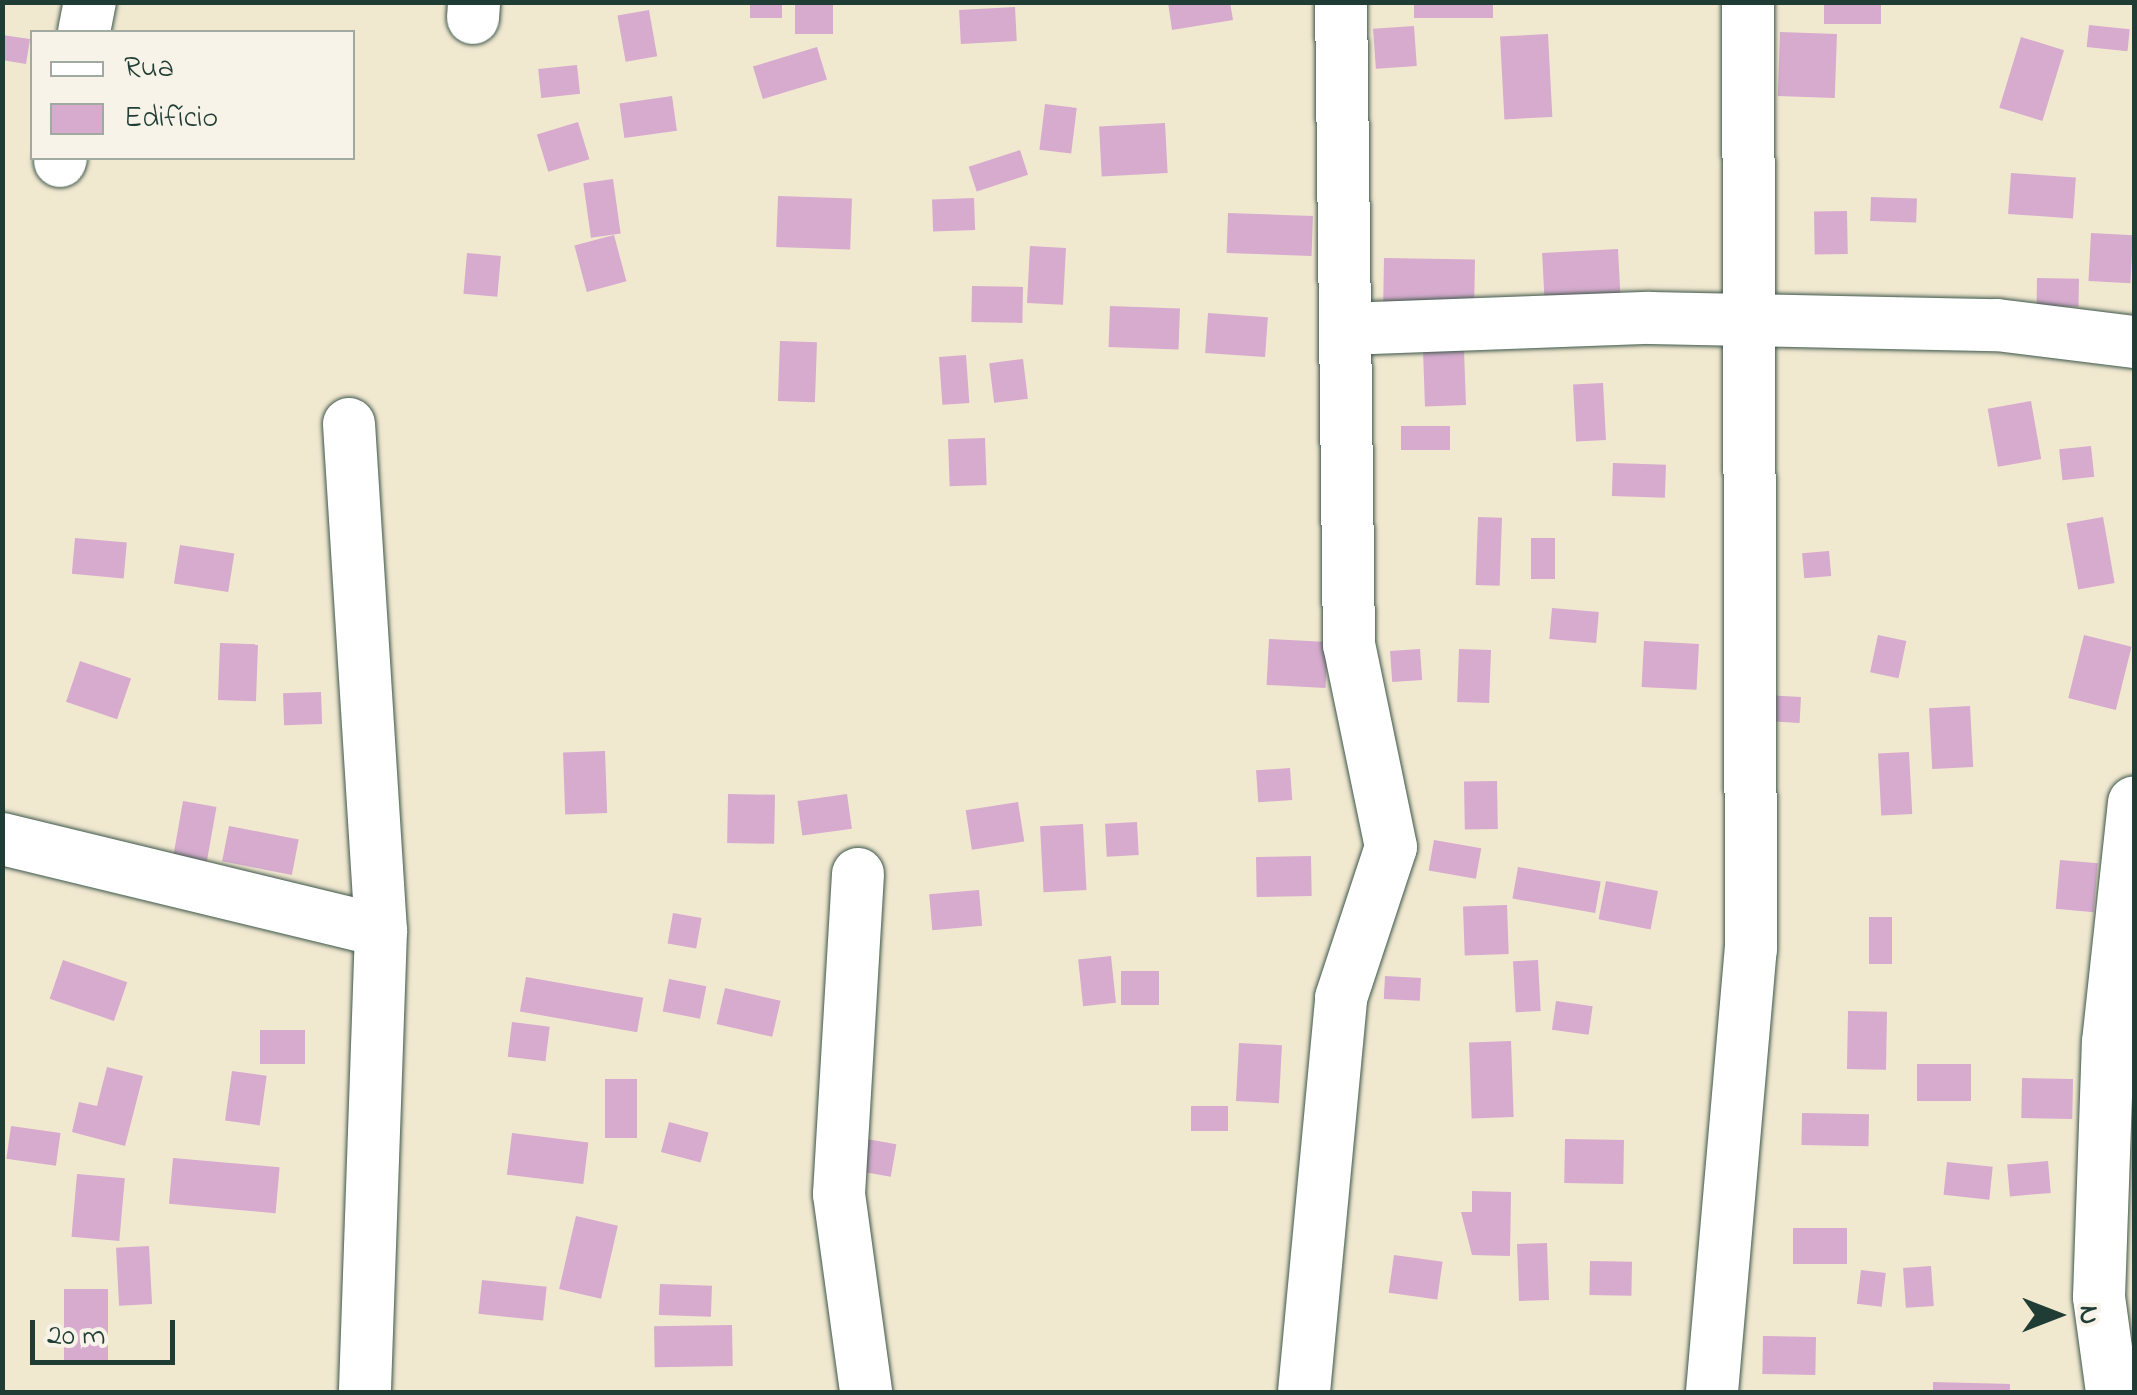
<!DOCTYPE html>
<meta charset="utf-8">
<style>
body{margin:0}
#map{position:relative;width:2137px;height:1395px;overflow:hidden;background:#f1e8d0;font-family:"Indie Flower",sans-serif}
div>[style]{position:absolute}
[style*='--x']{left:calc(var(--x)*1px);top:calc(var(--y)*1px);width:calc(var(--w)*1px);rotate:calc(var(--a)*1deg)}
.building>*{inset:0;background:#d6abce;transform-origin:0 0}
.roads{filter:drop-shadow(0 0 2px #3e574b) drop-shadow(0 0 2px #3e574b)}
.street>*{height:52px;margin:-26px;padding:0 26px;transform-origin:26px;border-radius:26px;background:#fff}
span{translate:-50% -50%;white-space:nowrap;text-align:center;line-height:1.15;-webkit-text-stroke:9px #f7f3e8;paint-order:stroke}
.frame{position:absolute;inset:0;border:5px solid #1f3d34;pointer-events:none}
.legend{position:absolute;left:30px;top:30px;width:325px;height:130px;box-sizing:border-box;background:#f7f3e8;border:2px solid #a1aaa0;margin:0;padding:12px 18px;list-style:none;font-size:30px;color:#1f3d34}
.legend li{display:flex;align-items:center;gap:20px;height:50px}
.legend b{width:50px;border:2px solid #a1aaa0}
.north{position:absolute;left:2007px;top:1265px;width:100px;height:100px;-webkit-text-stroke:8px #f7f3e8;paint-order:stroke;rotate:90deg;font-size:28px;font-weight:700;line-height:40px;text-align:center;color:#1f3d34}
.north::after{content:'';display:block;margin:auto;width:35px;height:45px;background:#1f3d34;clip-path:polygon(50% 0,100% 100%,50% 72%,0 100%)}
.scale{position:absolute;left:30px;top:1320px;width:145px;height:45px;box-sizing:border-box;border:5px solid #1f3d34;border-top:0;padding-left:12px;font-size:30px;line-height:35px;white-space:nowrap;color:#1f3d34;-webkit-text-stroke:8px #f7f3e8;paint-order:stroke}
</style>
<div id="map">
<div class="building">
<div style="left:750px;top:2px;width:32px;height:16px"></div>
<div style="clip-path:polygon(1168px 2px,1230px 2px,1233px 20px,1172px 30px)"></div>
<div style="left:1414px;top:2px;width:79px;height:16px"></div>
<div style="left:1824px;top:2px;width:57px;height:22px"></div>
<div style="left:833px;top:4px;width:30px;height:38px;rotate:90deg"></div>
<div style="left:1015px;top:7px;width:34px;height:56px;rotate:87deg"></div>
<div style="left:649px;top:10px;width:47px;height:32px;rotate:80deg"></div>
<div style="left:2089px;top:25px;width:41px;height:22px;rotate:6deg"></div>
<div style="left:1414px;top:26px;width:40px;height:41px;rotate:86deg"></div>
<div style="left:1780px;top:32px;width:57px;height:64px;rotate:2deg"></div>
<div style="left:1548px;top:34px;width:83px;height:48px;rotate:87deg"></div>
<div style="clip-path:polygon(2px 35px,30px 39px,26px 64px,2px 60px)"></div>
<div style="left:2021px;top:37px;width:45px;height:74px;rotate:17deg"></div>
<div style="left:817px;top:47px;width:34px;height:67px;rotate:73deg"></div>
<div style="left:577px;top:65px;width:29px;height:39px;rotate:84deg"></div>
<div style="left:672px;top:96px;width:35px;height:53px;rotate:82deg"></div>
<div style="left:1045px;top:104px;width:32px;height:46px;rotate:7deg"></div>
<div style="left:578px;top:122px;width:39px;height:43px;rotate:73deg"></div>
<div style="left:1165px;top:123px;width:50px;height:66px;rotate:87deg"></div>
<div style="left:1020px;top:150px;width:26px;height:54px;rotate:72deg"></div>
<div style="left:2011px;top:173px;width:65px;height:41px;rotate:4deg"></div>
<div style="left:613px;top:179px;width:55px;height:30px;rotate:82deg"></div>
<div style="left:778px;top:196px;width:74px;height:51px;rotate:2deg"></div>
<div style="left:1871px;top:197px;width:46px;height:24px;rotate:2deg"></div>
<div style="left:974px;top:198px;width:32px;height:42px;rotate:88deg"></div>
<div style="left:1847px;top:211px;width:43px;height:33px;rotate:89deg"></div>
<div style="left:1228px;top:213px;width:85px;height:40px;rotate:2deg"></div>
<div style="left:2091px;top:233px;width:42px;height:48px;rotate:3deg"></div>
<div style="left:614px;top:235px;width:48px;height:41px;rotate:75deg"></div>
<div style="left:1030px;top:246px;width:36px;height:57px;rotate:3deg"></div>
<div style="left:1618px;top:249px;width:44px;height:76px;rotate:87deg"></div>
<div style="left:467px;top:253px;width:34px;height:41px;rotate:5deg"></div>
<div style="left:1384px;top:258px;width:91px;height:48px;rotate:1deg"></div>
<div style="left:2037px;top:278px;width:42px;height:28px;rotate:1deg"></div>
<div style="left:972px;top:286px;width:51px;height:36px;rotate:1deg"></div>
<div style="left:1110px;top:306px;width:70px;height:41px;rotate:2deg"></div>
<div style="left:1208px;top:313px;width:60px;height:40px;rotate:4deg"></div>
<div style="left:780px;top:341px;width:37px;height:60px;rotate:2deg"></div>
<div style="left:1464px;top:349px;width:56px;height:41px;rotate:88deg"></div>
<div style="left:966px;top:355px;width:48px;height:27px;rotate:86deg"></div>
<div style="left:1023px;top:359px;width:40px;height:34px;rotate:83deg"></div>
<div style="left:1603px;top:383px;width:57px;height:30px;rotate:87deg"></div>
<div style="left:2031px;top:401px;width:59px;height:44px;rotate:80deg"></div>
<div style="left:1401px;top:426px;width:49px;height:24px"></div>
<div style="left:985px;top:438px;width:47px;height:37px;rotate:88deg"></div>
<div style="left:2091px;top:446px;width:31px;height:32px;rotate:84deg"></div>
<div style="left:1613px;top:463px;width:53px;height:33px;rotate:2deg"></div>
<div style="left:1478px;top:517px;width:24px;height:68px;rotate:2deg"></div>
<div style="left:2103px;top:517px;width:67px;height:37px;rotate:80deg"></div>
<div style="left:75px;top:538px;width:52px;height:36px;rotate:5deg"></div>
<div style="left:1531px;top:538px;width:24px;height:41px"></div>
<div style="left:180px;top:545px;width:55px;height:39px;rotate:9deg"></div>
<div style="left:1829px;top:551px;width:25px;height:27px;rotate:85deg"></div>
<div style="left:1552px;top:608px;width:47px;height:31px;rotate:5deg"></div>
<div style="left:1878px;top:635px;width:29px;height:38px;rotate:12deg"></div>
<div style="left:2084px;top:635px;width:49px;height:65px;rotate:14deg"></div>
<div style="left:1269px;top:639px;width:59px;height:46px;rotate:3deg"></div>
<div style="left:1644px;top:641px;width:55px;height:46px;rotate:3deg"></div>
<div style="left:220px;top:643px;width:38px;height:57px;rotate:2deg"></div>
<div style="left:1420px;top:649px;width:31px;height:30px;rotate:86deg"></div>
<div style="left:1459px;top:649px;width:32px;height:53px;rotate:2deg"></div>
<div style="left:80px;top:661px;width:54px;height:43px;rotate:19deg"></div>
<div style="left:321px;top:692px;width:32px;height:38px;rotate:88deg"></div>
<div style="left:1764px;top:695px;width:37px;height:26px;rotate:3deg"></div>
<div style="left:1970px;top:706px;width:61px;height:41px;rotate:87deg"></div>
<div style="left:605px;top:751px;width:62px;height:42px;rotate:88deg"></div>
<div style="left:1909px;top:752px;width:62px;height:31px;rotate:87deg"></div>
<div style="left:1290px;top:768px;width:32px;height:34px;rotate:86deg"></div>
<div style="left:1497px;top:781px;width:48px;height:33px;rotate:89deg"></div>
<div style="left:728px;top:794px;width:47px;height:49px;rotate:1deg"></div>
<div style="left:847px;top:794px;width:35px;height:50px;rotate:82deg"></div>
<div style="left:183px;top:801px;width:34px;height:55px;rotate:10deg"></div>
<div style="left:1018px;top:802px;width:40px;height:53px;rotate:81deg"></div>
<div style="left:1137px;top:822px;width:33px;height:32px;rotate:87deg"></div>
<div style="left:1083px;top:824px;width:66px;height:43px;rotate:87deg"></div>
<div style="left:229px;top:826px;width:71px;height:36px;rotate:11deg"></div>
<div style="left:1434px;top:840px;width:48px;height:31px;rotate:10deg"></div>
<div style="left:1311px;top:856px;width:40px;height:55px;rotate:89deg"></div>
<div style="left:2060px;top:860px;width:38px;height:49px;rotate:5deg"></div>
<div style="left:1518px;top:867px;width:84px;height:32px;rotate:10deg"></div>
<div style="left:1606px;top:881px;width:53px;height:39px;rotate:11deg"></div>
<div style="left:979px;top:890px;width:36px;height:50px;rotate:85deg"></div>
<div style="left:1507px;top:905px;width:49px;height:44px;rotate:88deg"></div>
<div style="left:673px;top:913px;width:29px;height:31px;rotate:10deg"></div>
<div style="left:1869px;top:917px;width:23px;height:47px"></div>
<div style="left:1111px;top:956px;width:47px;height:33px;rotate:84deg"></div>
<div style="left:63px;top:960px;width:68px;height:41px;rotate:19deg"></div>
<div style="left:1538px;top:960px;width:51px;height:25px;rotate:87deg"></div>
<div style="left:1159px;top:971px;width:34px;height:38px;rotate:90deg"></div>
<div style="left:1385px;top:976px;width:36px;height:23px;rotate:3deg"></div>
<div style="left:526px;top:977px;width:119px;height:35px;rotate:10deg"></div>
<div style="left:669px;top:979px;width:38px;height:33px;rotate:11deg"></div>
<div style="left:725px;top:988px;width:57px;height:37px;rotate:13deg"></div>
<div style="left:1556px;top:1001px;width:37px;height:29px;rotate:8deg"></div>
<div style="left:1848px;top:1011px;width:39px;height:58px;rotate:1deg"></div>
<div style="left:512px;top:1022px;width:38px;height:35px;rotate:7deg"></div>
<div style="left:260px;top:1030px;width:45px;height:34px"></div>
<div style="left:1511px;top:1041px;width:76px;height:42px;rotate:88deg"></div>
<div style="left:1239px;top:1043px;width:43px;height:58px;rotate:3deg"></div>
<div style="left:1971px;top:1064px;width:37px;height:54px;rotate:90deg"></div>
<div style="clip-path:polygon(107px 1067px,143px 1076px,125px 1146px,72px 1132px,79px 1102px,97px 1106px)"></div>
<div style="left:232px;top:1071px;width:35px;height:50px;rotate:8deg"></div>
<div style="left:2022px;top:1078px;width:51px;height:40px;rotate:1deg"></div>
<div style="left:605px;top:1079px;width:32px;height:59px"></div>
<div style="left:1191px;top:1106px;width:37px;height:25px"></div>
<div style="left:1802px;top:1113px;width:67px;height:32px;rotate:1deg"></div>
<div style="left:669px;top:1122px;width:41px;height:31px;rotate:15deg"></div>
<div style="left:11px;top:1126px;width:50px;height:33px;rotate:8deg"></div>
<div style="left:512px;top:1133px;width:77px;height:42px;rotate:7deg"></div>
<div style="left:861px;top:1138px;width:36px;height:33px;rotate:10deg"></div>
<div style="left:1565px;top:1139px;width:59px;height:44px;rotate:1deg"></div>
<div style="left:173px;top:1158px;width:107px;height:46px;rotate:5deg"></div>
<div style="left:2048px;top:1161px;width:32px;height:41px;rotate:85deg"></div>
<div style="left:1947px;top:1162px;width:46px;height:33px;rotate:6deg"></div>
<div style="left:77px;top:1174px;width:48px;height:63px;rotate:5deg"></div>
<div style="clip-path:polygon(1472px 1191px,1511px 1192px,1510px 1256px,1472px 1255px,1461px 1212px,1472px 1212px)"></div>
<div style="left:576px;top:1216px;width:43px;height:75px;rotate:13deg"></div>
<div style="left:1793px;top:1228px;width:54px;height:36px"></div>
<div style="left:1547px;top:1243px;width:57px;height:30px;rotate:88deg"></div>
<div style="left:149px;top:1246px;width:58px;height:33px;rotate:87deg"></div>
<div style="left:1394px;top:1255px;width:49px;height:38px;rotate:8deg"></div>
<div style="left:1590px;top:1261px;width:42px;height:34px;rotate:1deg"></div>
<div style="left:1931px;top:1266px;width:40px;height:28px;rotate:86deg"></div>
<div style="left:1861px;top:1270px;width:25px;height:34px;rotate:7deg"></div>
<div style="left:482px;top:1280px;width:65px;height:34px;rotate:6deg"></div>
<div style="left:660px;top:1284px;width:52px;height:31px;rotate:2deg"></div>
<div style="left:64px;top:1289px;width:44px;height:74px"></div>
<div style="left:732px;top:1325px;width:41px;height:78px;rotate:89deg"></div>
<div style="left:1763px;top:1336px;width:53px;height:38px;rotate:1deg"></div>
<div style="clip-path:polygon(1933px 1382px,2010px 1384px,2010px 1392px,1933px 1392px)"></div>
</div>
<div class="roads">
<div class="street">
<div style="--x:473;--y:18;--w:16;--a:-86"></div>
<div style="--x:84;--y:32;--w:31;--a:-79"></div>
<div style="--x:60;--y:161;--w:3;--a:-72"></div>
<div style="--x:1345;--y:329;--w:305;--a:-2.1"></div>
<div style="--x:1650;--y:318;--w:347;--a:1.2"></div>
<div style="--x:1997;--y:325;--w:138;--a:7.1"></div>
<div style="--x:349;--y:424;--w:508;--a:86.39"></div>
<div style="--x:381;--y:931;--w:461;--a:92"></div>
<div style="--x:2;--y:839;--w:390;--a:13.6"></div>
<div style="--x:858;--y:874;--w:321;--a:93.4"></div>
<div style="--x:839;--y:1194;--w:200;--a:82.2"></div>
<div style="--x:1304;--y:1392;--w:396;--a:-84.6"></div>
<div style="--x:1341;--y:998;--w:159;--a:-71.7"></div>
<div style="--x:1391;--y:847;--w:206;--a:-101.7"></div>
<div style="--x:1349;--y:645;--w:643;--a:-90.71"></div>
<div style="--x:1712;--y:1392;--w:445;--a:-85"></div>
<div style="--x:1751;--y:949;--w:947;--a:-90.18"></div>
<div style="--x:2112;--y:1392;--w:96;--a:-97.8"></div>
<div style="--x:2099;--y:1297;--w:255;--a:-88"></div>
<div style="--x:2108;--y:1042;--w:241;--a:-83.8"></div>
</div>
</div>
<div class="frame"></div>
<ul class="legend">
<li><b style="height:12px;background:#fff"></b>Rua</li>
<li><b style="height:28px;background:#d6abce"></b>Edifício</li>
</ul>
<div class="north">N</div>
<div class="scale">20 m</div>
</div>
